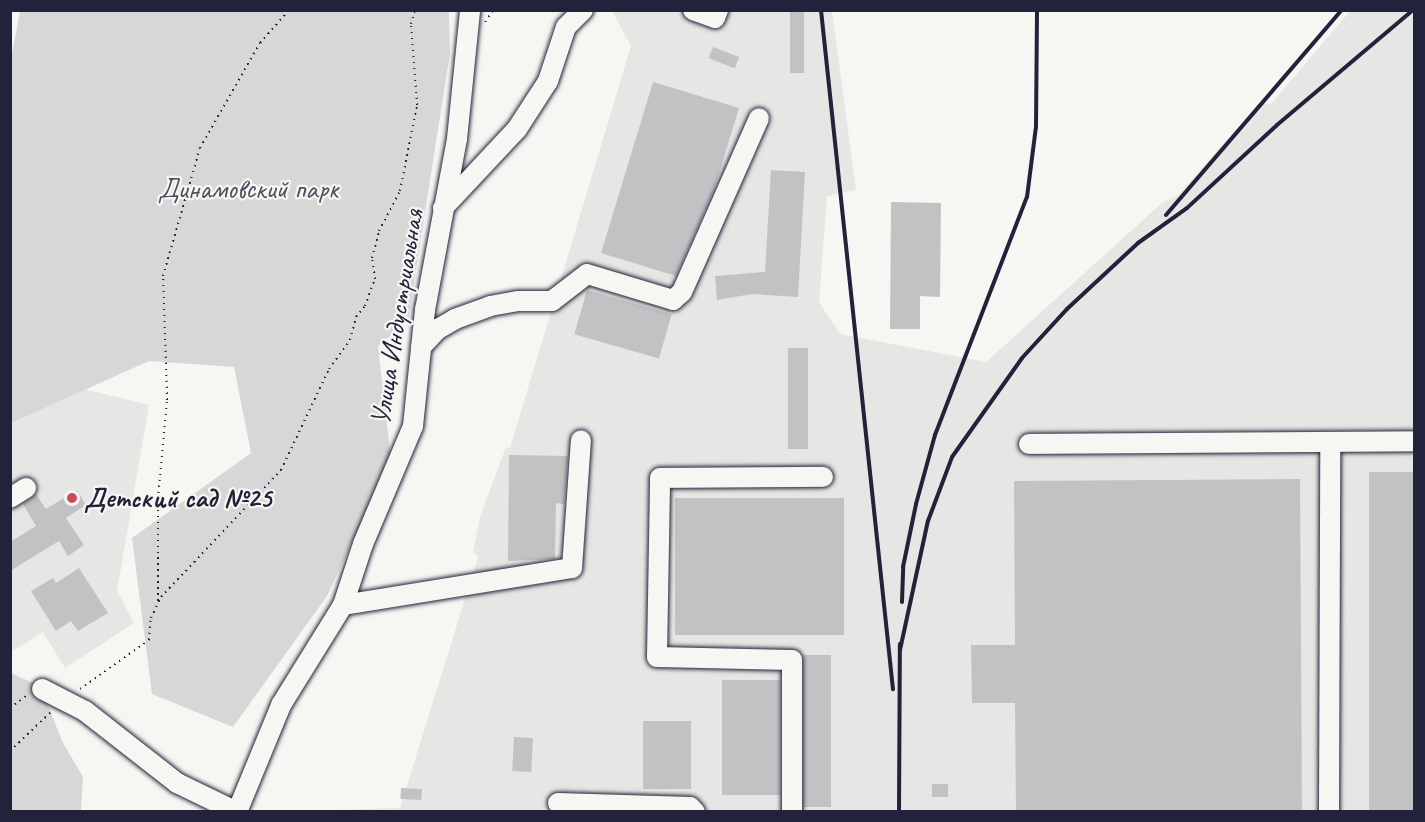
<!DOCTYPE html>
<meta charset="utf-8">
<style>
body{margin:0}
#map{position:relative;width:1425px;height:822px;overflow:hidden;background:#f6f6f2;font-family:Caveat,sans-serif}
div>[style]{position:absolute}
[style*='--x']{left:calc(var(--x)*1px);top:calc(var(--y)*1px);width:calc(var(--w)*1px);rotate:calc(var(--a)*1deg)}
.built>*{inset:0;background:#e6e6e4}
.green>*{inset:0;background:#d7d7d7}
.building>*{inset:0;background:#c2c2c4;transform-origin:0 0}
.path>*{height:2px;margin-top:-1px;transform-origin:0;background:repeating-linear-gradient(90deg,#22223b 0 1.5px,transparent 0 6px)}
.roads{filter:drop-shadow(0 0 2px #22223b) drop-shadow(0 0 2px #22223b)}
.minor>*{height:20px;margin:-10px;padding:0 10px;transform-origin:10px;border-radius:10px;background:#f6f6f2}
.rail>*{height:4px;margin:-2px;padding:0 2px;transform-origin:2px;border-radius:2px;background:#22223b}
.dots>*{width:16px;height:16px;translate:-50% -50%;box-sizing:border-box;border:3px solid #f6f6f2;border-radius:50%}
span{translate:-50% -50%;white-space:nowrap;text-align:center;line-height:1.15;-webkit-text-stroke:4.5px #f6f6f2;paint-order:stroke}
.park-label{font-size:28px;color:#4f4f62}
.street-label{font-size:28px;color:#22223b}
.poi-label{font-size:28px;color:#22223b;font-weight:700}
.left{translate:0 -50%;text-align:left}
.frame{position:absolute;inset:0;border:12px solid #22223b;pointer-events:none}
</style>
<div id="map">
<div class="built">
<div style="clip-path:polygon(612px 11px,832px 11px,856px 190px,827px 196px,819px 302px,840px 334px,986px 362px,1163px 202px,1177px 196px,1259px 104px,1271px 104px,1350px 11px,1414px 11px,1414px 811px,257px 812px,400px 808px,478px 557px,473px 552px,480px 517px,506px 447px,510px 448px,631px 46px)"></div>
<div style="clip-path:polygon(11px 371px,149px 405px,117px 591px,134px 623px,65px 668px,43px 632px,11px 652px)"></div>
</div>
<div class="green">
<div style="clip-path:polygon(20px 11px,449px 11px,450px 53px,408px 321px,378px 346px,391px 459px,327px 596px,233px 727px,152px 694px,132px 538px,251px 453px,234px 367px,149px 361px,11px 423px,10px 65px)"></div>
<div style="clip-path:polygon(11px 673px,41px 687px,62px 741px,83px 777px,81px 811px,11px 812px)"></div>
</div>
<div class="building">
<div style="left:790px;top:10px;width:14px;height:63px"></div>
<div style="left:713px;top:47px;width:28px;height:12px;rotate:21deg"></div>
<div style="clip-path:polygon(653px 82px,739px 108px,714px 190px,676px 276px,601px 253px)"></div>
<div style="clip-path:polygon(771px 170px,805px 172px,798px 297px,752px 294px,717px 300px,715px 276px,765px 272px)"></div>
<div style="clip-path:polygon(891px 202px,941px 203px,940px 297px,920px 296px,920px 329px,890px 329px)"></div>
<div style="left:587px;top:290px;width:88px;height:46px;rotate:16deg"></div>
<div style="left:788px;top:348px;width:20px;height:101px"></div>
<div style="clip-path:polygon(509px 455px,568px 456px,564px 504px,556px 503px,555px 559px,508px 561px)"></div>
<div style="left:1369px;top:472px;width:45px;height:340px"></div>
<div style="clip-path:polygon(1300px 479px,1302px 812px,1016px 812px,1015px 703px,972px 703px,971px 645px,1015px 645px,1014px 481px)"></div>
<div style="clip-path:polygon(77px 490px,86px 505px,66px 518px,84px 545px,68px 556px,59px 541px,10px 571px,10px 542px,36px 526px,23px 504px,36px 494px,46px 509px)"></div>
<div style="left:675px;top:498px;width:169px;height:137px"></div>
<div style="clip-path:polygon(79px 568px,108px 613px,78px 631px,71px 621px,56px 631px,31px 591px,53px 578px,56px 583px)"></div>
<div style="left:803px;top:655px;width:28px;height:152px"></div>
<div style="left:722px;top:680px;width:58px;height:115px"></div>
<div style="left:643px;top:721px;width:48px;height:68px"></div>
<div style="left:514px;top:737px;width:19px;height:34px;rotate:3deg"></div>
<div style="left:932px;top:784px;width:16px;height:13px"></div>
<div style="left:401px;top:788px;width:21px;height:11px;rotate:3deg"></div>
</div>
<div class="path">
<div style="--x:485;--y:22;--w:14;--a:-56"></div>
<div style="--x:158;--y:601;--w:102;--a:-90"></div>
<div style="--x:158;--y:499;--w:99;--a:-84.8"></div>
<div style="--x:167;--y:400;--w:124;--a:-91.8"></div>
<div style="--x:163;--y:276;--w:133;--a:-73.9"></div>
<div style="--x:200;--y:148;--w:121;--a:-60.3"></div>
<div style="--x:260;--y:43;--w:44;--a:-48.7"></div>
<div style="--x:80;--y:689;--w:85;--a:-35.4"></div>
<div style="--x:149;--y:640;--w:22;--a:-85"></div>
<div style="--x:151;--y:618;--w:23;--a:-65"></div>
<div style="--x:161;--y:597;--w:175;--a:-46.6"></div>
<div style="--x:281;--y:470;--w:112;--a:-64.6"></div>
<div style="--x:329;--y:369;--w:36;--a:-54"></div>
<div style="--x:350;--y:340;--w:24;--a:-75"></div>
<div style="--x:356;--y:317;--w:14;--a:-51"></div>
<div style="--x:365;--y:306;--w:29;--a:-70"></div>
<div style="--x:375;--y:279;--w:21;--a:-98"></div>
<div style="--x:372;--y:258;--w:28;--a:-75"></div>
<div style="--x:379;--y:231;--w:45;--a:-62.3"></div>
<div style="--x:400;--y:191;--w:88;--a:-78.8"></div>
<div style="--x:417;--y:105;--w:81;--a:-94.2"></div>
<div style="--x:411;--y:24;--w:15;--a:-74"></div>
<div style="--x:10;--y:708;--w:21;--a:-37"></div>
<div style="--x:10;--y:751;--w:58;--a:-43.6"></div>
</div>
<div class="roads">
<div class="minor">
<div style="--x:693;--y:10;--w:23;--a:20"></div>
<div style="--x:715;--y:18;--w:9;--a:-69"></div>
<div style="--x:443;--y:208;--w:108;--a:-46.9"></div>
<div style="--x:517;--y:129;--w:57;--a:-57.1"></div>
<div style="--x:548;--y:81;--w:57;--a:-71.6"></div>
<div style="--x:566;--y:27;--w:24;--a:-45"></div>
<div style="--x:421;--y:347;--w:25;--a:-47"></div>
<div style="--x:438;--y:329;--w:20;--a:-30"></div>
<div style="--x:455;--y:319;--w:37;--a:-20"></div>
<div style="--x:490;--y:306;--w:29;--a:-10"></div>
<div style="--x:519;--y:301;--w:33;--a:0"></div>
<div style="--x:552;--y:301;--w:44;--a:-37.6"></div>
<div style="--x:587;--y:274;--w:90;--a:16.8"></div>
<div style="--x:673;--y:300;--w:12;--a:-42"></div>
<div style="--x:682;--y:292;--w:190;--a:-66.1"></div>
<div style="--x:1029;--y:444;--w:385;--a:-0.4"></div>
<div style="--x:10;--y:498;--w:19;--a:-32"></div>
<div style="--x:343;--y:605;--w:232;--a:-9.2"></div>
<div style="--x:572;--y:568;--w:128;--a:-86"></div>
<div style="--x:42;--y:689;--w:48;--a:27.1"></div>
<div style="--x:85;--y:711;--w:117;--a:38"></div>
<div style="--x:177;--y:783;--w:67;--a:25.8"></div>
<div style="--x:237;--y:812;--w:116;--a:-67.6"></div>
<div style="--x:281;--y:705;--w:118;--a:-58.2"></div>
<div style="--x:343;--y:605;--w:64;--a:-71.8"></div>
<div style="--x:363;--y:544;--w:128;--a:-67"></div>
<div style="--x:413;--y:426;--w:117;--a:-84.1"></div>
<div style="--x:425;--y:310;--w:174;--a:-79.4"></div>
<div style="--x:457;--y:139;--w:130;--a:-84.2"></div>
<div style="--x:558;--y:803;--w:132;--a:1.7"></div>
<div style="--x:690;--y:807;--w:7;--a:45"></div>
<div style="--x:792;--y:812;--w:152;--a:-90"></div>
<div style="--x:792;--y:660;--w:135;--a:-178.7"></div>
<div style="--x:657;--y:657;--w:179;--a:-89"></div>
<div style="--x:660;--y:478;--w:163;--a:-0.4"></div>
<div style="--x:1329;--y:812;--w:369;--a:-89.8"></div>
</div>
</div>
<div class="rail">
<div style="--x:821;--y:10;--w:683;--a:83.95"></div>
<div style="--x:1166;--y:215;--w:270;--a:-49.4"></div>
<div style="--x:902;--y:602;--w:35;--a:-88"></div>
<div style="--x:903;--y:567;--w:64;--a:-78.3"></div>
<div style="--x:916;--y:504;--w:72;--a:-74.6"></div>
<div style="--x:935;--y:435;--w:255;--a:-68.9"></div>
<div style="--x:1027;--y:197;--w:71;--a:-82.7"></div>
<div style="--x:1036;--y:127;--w:117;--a:-89.5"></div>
<div style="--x:900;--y:650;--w:132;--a:-77.8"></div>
<div style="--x:928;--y:521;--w:68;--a:-69.4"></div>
<div style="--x:952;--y:457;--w:121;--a:-54.7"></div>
<div style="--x:1022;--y:358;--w:67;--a:-47.4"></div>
<div style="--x:1067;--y:309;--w:97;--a:-42.9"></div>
<div style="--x:1138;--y:243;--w:60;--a:-35.5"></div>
<div style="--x:1187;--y:208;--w:122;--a:-42.7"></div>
<div style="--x:1277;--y:125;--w:178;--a:-40.2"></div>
<div style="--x:899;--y:812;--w:168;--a:-89.7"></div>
</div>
<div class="dots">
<div style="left:72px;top:498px;background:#d1495b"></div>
</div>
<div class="park-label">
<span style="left:248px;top:189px">Динамовский парк</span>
</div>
<div class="street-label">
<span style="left:397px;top:317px;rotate:-81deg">Улица Индустриальная</span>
</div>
<div class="poi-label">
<span class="left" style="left:84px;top:498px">Детский сад №25</span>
</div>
<div class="frame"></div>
</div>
